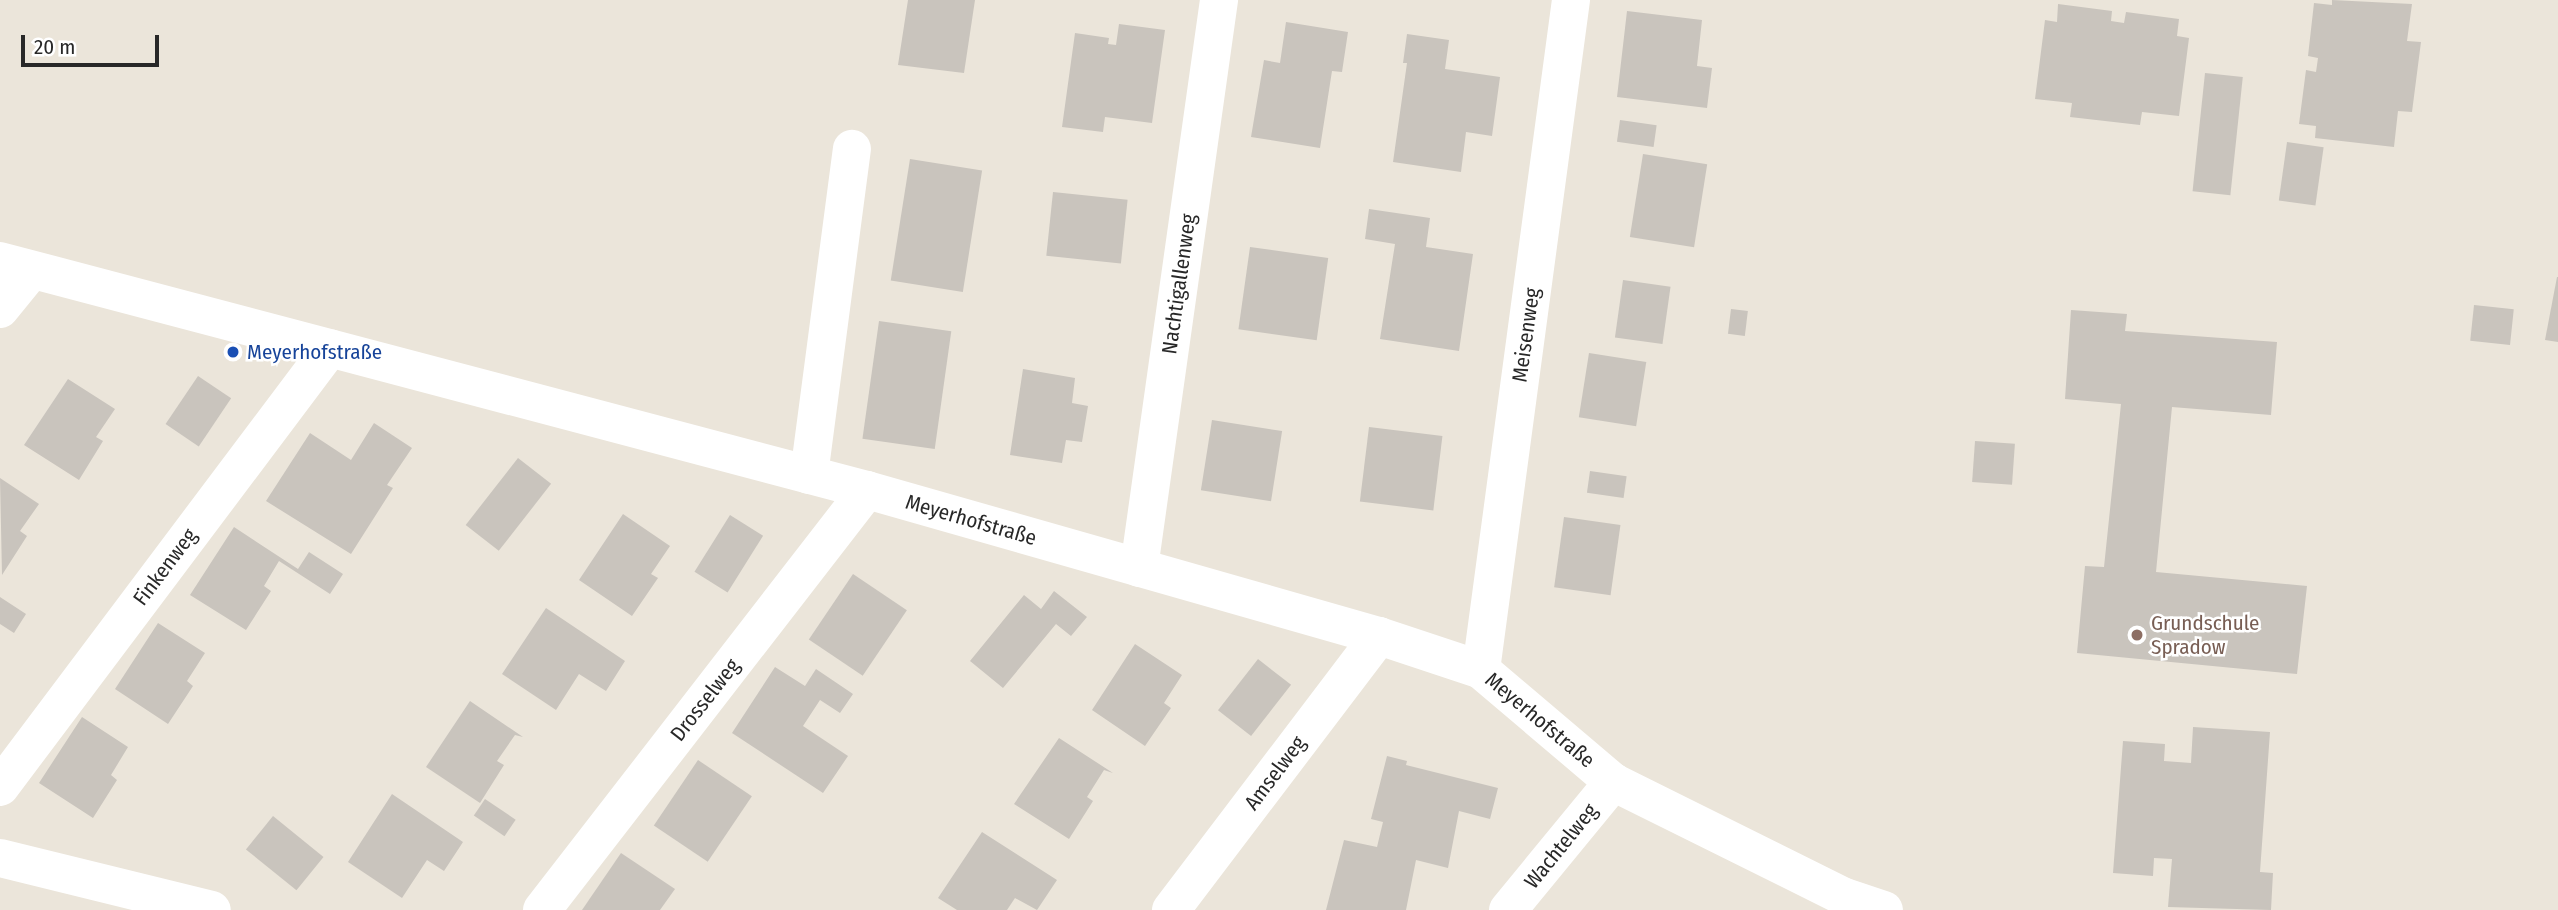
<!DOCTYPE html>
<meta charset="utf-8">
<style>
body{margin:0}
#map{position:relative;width:2558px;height:910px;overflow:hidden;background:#ebe5da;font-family:"Fira Sans Condensed",sans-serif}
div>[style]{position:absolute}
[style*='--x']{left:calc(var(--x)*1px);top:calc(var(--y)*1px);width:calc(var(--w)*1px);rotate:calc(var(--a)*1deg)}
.building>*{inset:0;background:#c9c4bd;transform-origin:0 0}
.minor>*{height:38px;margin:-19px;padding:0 19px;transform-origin:19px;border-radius:19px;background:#fff}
.dots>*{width:19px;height:19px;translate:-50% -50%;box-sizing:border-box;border:4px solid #fff;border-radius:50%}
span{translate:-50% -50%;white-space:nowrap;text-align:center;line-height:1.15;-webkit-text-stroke:5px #fff;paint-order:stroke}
.street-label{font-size:21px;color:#282828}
.transit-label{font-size:21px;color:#164399}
.left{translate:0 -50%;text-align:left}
.education-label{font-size:21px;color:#785e54}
.scale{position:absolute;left:21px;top:35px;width:138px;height:32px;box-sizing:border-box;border:4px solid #282828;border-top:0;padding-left:9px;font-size:21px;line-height:24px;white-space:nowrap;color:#282828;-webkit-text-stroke:5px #fff;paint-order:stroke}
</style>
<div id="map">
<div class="building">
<div style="clip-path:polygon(908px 0,975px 0,964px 73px,898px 65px)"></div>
<div style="clip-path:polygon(2332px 0,2412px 4px,2407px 41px,2421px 42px,2412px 112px,2398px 111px,2394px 147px,2315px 138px,2316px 126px,2299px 124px,2306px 70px,2316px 72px,2318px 58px,2308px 56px,2314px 3px,2332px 5px)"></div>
<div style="clip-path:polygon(2058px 4px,2112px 11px,2111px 21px,2124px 23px,2126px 12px,2179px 19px,2177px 36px,2189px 38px,2179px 116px,2142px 112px,2140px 125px,2070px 117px,2072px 103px,2035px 99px,2045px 20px,2057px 22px)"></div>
<div style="clip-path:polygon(1627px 11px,1702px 20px,1697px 66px,1712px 68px,1707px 108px,1617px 97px)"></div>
<div style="clip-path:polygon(1286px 22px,1348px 32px,1342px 72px,1332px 71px,1320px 148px,1251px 137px,1264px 60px,1280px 63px)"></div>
<div style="clip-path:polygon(1119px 24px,1165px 30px,1152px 123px,1105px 117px,1103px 132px,1062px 127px,1075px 33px,1109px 38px,1108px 44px,1116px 45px)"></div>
<div style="clip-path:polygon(1407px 34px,1449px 40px,1445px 69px,1500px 77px,1492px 136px,1466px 132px,1461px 172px,1393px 162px,1407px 63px,1403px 63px)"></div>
<div style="left:2205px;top:73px;width:38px;height:119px;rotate:6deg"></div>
<div style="left:1620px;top:120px;width:37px;height:22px;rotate:8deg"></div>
<div style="left:2287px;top:142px;width:37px;height:59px;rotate:8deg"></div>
<div style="left:1643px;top:154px;width:65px;height:84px;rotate:9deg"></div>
<div style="left:910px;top:159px;width:73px;height:123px;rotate:9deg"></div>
<div style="left:1053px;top:192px;width:75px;height:64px;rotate:6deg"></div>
<div style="clip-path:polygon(1369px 209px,1430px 218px,1426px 247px,1473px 254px,1459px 351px,1380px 339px,1395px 244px,1365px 239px)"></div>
<div style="left:1250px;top:247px;width:79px;height:83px;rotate:8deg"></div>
<div style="clip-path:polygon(2557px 277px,2558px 277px,2558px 342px,2545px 340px)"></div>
<div style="left:1623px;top:280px;width:48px;height:58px;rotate:8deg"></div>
<div style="left:2474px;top:305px;width:40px;height:36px;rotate:6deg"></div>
<div style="left:1731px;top:309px;width:17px;height:25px;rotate:7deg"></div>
<div style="clip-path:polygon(2071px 310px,2127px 314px,2125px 331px,2277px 342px,2271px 415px,2172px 407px,2156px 572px,2307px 586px,2297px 674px,2077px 653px,2085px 566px,2104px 567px,2121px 404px,2065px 399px)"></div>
<div style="left:879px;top:321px;width:73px;height:119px;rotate:8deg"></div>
<div style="left:1589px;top:353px;width:58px;height:65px;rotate:9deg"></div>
<div style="clip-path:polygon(1023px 369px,1075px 378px,1072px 403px,1088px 406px,1082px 442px,1066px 440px,1062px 463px,1010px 455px)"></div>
<div style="left:198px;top:376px;width:40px;height:58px;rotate:34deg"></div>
<div style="clip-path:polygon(68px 379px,115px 409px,96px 437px,103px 441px,79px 480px,24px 445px)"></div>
<div style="left:1212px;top:420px;width:71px;height:71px;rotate:9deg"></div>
<div style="clip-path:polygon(374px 423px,412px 448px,387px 485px,393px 488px,351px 554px,266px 501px,310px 433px,351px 460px)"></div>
<div style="left:1369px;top:427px;width:74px;height:75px;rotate:7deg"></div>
<div style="left:1975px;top:441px;width:40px;height:41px;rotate:4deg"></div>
<div style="left:518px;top:458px;width:42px;height:85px;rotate:38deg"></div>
<div style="left:1590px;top:471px;width:37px;height:22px;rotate:8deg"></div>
<div style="clip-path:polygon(0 478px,39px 504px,20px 531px,27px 536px,2px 575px)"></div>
<div style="clip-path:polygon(623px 514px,670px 546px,651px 574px,658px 578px,632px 616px,579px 580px)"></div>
<div style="left:730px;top:515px;width:39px;height:67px;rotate:32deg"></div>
<div style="left:1564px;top:517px;width:57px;height:71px;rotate:8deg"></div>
<div style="clip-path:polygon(234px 527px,298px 569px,309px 552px,343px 574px,330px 594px,279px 561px,264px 586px,271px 591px,246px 630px,190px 595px)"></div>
<div style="left:853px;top:574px;width:65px;height:79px;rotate:34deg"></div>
<div style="clip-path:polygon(1054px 591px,1087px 617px,1071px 636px,1056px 624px,1003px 688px,970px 661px,1024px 595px,1041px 609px)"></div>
<div style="clip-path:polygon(0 597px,26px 614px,14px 633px,0 624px)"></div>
<div style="clip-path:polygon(546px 608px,625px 661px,606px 691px,579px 674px,556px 710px,502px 674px)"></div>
<div style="clip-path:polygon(158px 623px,205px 653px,187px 681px,193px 686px,168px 724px,115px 689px)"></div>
<div style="clip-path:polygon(1135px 644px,1182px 675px,1164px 703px,1171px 708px,1145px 746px,1092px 710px)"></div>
<div style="left:1258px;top:659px;width:42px;height:65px;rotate:38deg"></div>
<div style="clip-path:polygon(775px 667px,805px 686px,816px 669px,853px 694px,840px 713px,820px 700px,803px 726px,848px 756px,823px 793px,732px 733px)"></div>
<div style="clip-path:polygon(470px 701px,523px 737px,515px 735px,497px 761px,504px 765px,480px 803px,426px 767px)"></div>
<div style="clip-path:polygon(82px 717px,128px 747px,111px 775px,117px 780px,93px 818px,39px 783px)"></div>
<div style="clip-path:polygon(2193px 727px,2270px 732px,2260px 872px,2273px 873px,2271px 910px,2168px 907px,2172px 859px,2154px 858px,2153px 876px,2113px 873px,2123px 741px,2165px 744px,2164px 761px,2191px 763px)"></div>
<div style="clip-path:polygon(1059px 738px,1113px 773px,1104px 770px,1087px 797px,1093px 801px,1069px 839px,1014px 804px)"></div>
<div style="clip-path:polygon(1387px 756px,1407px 761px,1406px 765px,1498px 788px,1490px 819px,1459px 811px,1448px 868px,1416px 860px,1406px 910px,1326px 910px,1344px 840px,1377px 847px,1383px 822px,1371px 819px)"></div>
<div style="left:698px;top:760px;width:65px;height:79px;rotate:34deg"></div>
<div style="clip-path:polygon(392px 794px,463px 842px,444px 871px,427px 860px,402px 898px,348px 862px)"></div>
<div style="left:485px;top:799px;width:37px;height:20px;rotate:34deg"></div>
<div style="left:273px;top:816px;width:65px;height:43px;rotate:39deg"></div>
<div style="clip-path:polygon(982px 832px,1057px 880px,1037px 910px,1015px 898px,1007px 910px,957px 910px,938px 898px)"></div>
<div style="clip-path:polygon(621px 853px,675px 889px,660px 910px,582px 910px)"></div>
</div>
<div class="minor">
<div style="--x:0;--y:261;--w:897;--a:14.8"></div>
<div style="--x:867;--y:490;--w:532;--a:15.92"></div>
<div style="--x:1379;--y:636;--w:108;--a:18.4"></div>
<div style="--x:1481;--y:670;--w:173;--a:40.3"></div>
<div style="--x:1613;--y:782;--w:259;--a:26.4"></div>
<div style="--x:1845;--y:897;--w:41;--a:18.4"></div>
<div style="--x:0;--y:309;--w:49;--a:-50.8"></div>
<div style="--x:809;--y:475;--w:329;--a:-82.5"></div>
<div style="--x:1139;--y:568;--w:574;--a:-81.98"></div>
<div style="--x:1481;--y:670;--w:676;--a:-82.35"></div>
<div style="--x:0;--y:787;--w:549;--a:-53.07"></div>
<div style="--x:0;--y:858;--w:218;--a:13.8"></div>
<div style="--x:542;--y:910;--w:531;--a:-52.27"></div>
<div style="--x:1171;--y:910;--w:344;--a:-52.8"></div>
<div style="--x:1508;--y:910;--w:166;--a:-50.6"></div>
</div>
<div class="dots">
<div style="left:233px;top:352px;background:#1a4fb4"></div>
<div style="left:2137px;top:635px;background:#8d6e63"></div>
</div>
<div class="street-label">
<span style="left:1179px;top:284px;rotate:-82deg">Nachtigallenweg</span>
<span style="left:1526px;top:335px;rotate:-82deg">Meisenweg</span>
<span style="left:971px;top:520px;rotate:16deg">Meyerhofstraße</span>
<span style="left:165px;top:567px;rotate:-53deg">Finkenweg</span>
<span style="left:705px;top:700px;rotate:-52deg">Drosselweg</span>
<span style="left:1540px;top:720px;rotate:40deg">Meyerhofstraße</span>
<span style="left:1275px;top:773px;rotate:-53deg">Amselweg</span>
<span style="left:1561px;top:846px;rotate:-51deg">Wachtelweg</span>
</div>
<div class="transit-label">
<span class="left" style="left:247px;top:352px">Meyerhofstraße</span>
</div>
<div class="education-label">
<span class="left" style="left:2151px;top:635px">Grundschule<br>Spradow</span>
</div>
<div class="scale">20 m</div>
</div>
